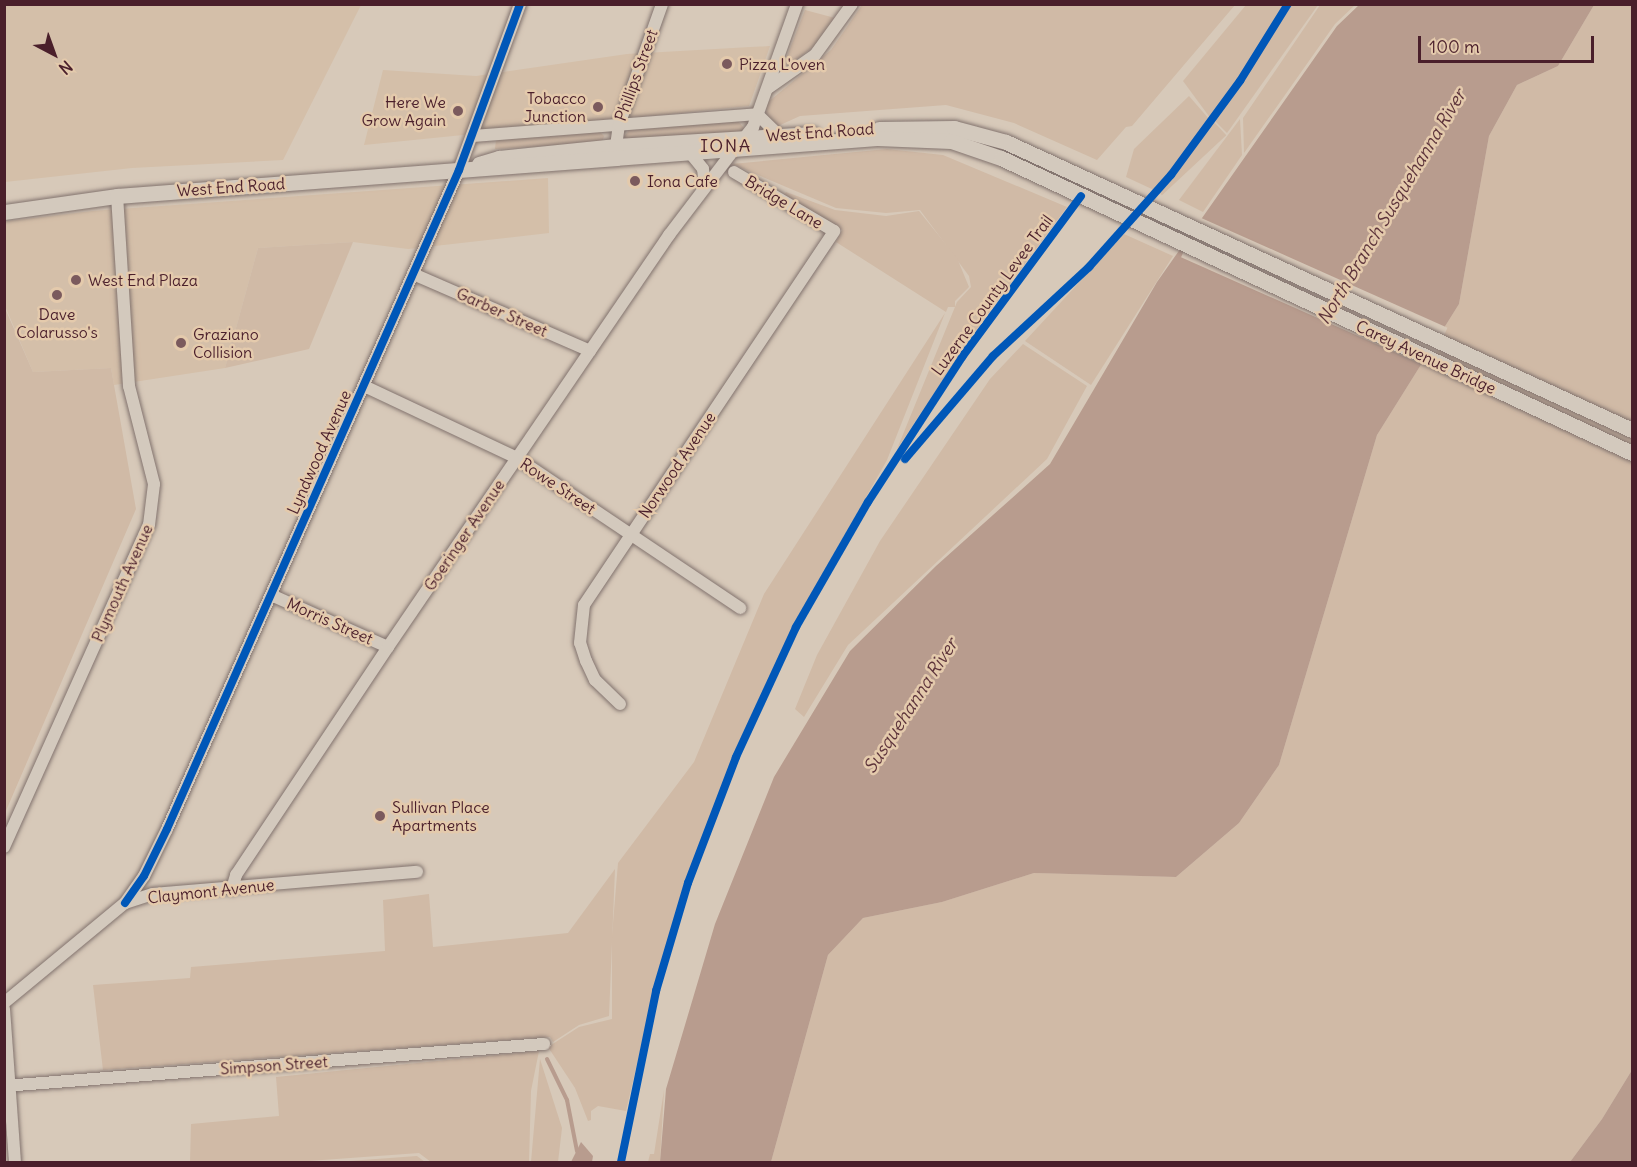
<!DOCTYPE html>
<style>
body{margin:0}
#map{position:relative;width:1637px;height:1167px;overflow:hidden;background:#d7c9b9;font-family:Delius,sans-serif}
div>[style]{position:absolute}
[style*='--x']{left:calc(var(--x)*1px);top:calc(var(--y)*1px);width:calc(var(--w)*1px);rotate:calc(var(--a)*1deg)}
.built>*{inset:0;background:#d4bfa9}
.green>*{inset:0;background:#d0baa6;transform-origin:0 0}
.water>*{inset:0;background:#b89c8e}
.pier>*{inset:0;background:#d7c9b9;transform-origin:0 0}
.stream>*{height:4px;margin:-2px;padding:0 2px;transform-origin:2px;border-radius:2px;background:#b89c8e}
.roads{filter:drop-shadow(0 0 2px #82736e) drop-shadow(0 0 2px #82736e)}
.minor>*{height:12px;margin:-6px;padding:0 6px;transform-origin:6px;border-radius:6px;background:#d3c9bd}
.major>*{height:15px;margin:-7.5px;padding:0 7.5px;transform-origin:7.5px;border-radius:7.5px;background:#d3c9bd}
.cycleway>*{height:8px;margin:-4px;padding:0 4px;transform-origin:4px;border-radius:4px;background:#0057b8}
.dots>*{width:16px;height:16px;translate:-50% -50%;box-sizing:border-box;border:3px solid #e4caac;border-radius:50%}
span{translate:-50% -50%;white-space:nowrap;text-align:center;line-height:1.15;-webkit-text-stroke:5px #e4caac;paint-order:stroke}
.poi-label{font-size:16px;color:#4a1f2b}
.left{translate:0 -50%;text-align:left}
.right{translate:-100% -50%;text-align:right}
.street-label{font-size:16px;color:#4a1f2b}
.neighbourhood-label{font-size:18px;color:#4a1f2b;letter-spacing:1.5px}
.water-label{font-size:18px;color:#5d343b;font-style:italic}
.frame{position:absolute;inset:0;border:6px solid #4a1f2b;pointer-events:none}
.north{position:absolute;left:24px;top:24px;width:60px;height:60px;-webkit-text-stroke:4px #e4caac;paint-order:stroke;rotate:139deg;font-size:16px;font-weight:700;line-height:24px;text-align:center;color:#4a1f2b}
.north::after{content:'';display:block;margin:auto;width:21px;height:27px;background:#4a1f2b;clip-path:polygon(50% 0,100% 100%,50% 72%,0 100%)}
.scale{position:absolute;left:1418px;top:36px;width:176px;height:27px;box-sizing:border-box;border:3px solid #4a1f2b;border-top:0;padding-left:8px;font-size:18px;line-height:21px;white-space:nowrap;color:#4a1f2b;-webkit-text-stroke:4px #e4caac;paint-order:stroke}
</style>
<div id="map">
<div class="built">
<div style="clip-path:polygon(4px 5px,5px 4px,361px 5px,283px 160px,132px 168px,5px 182px)"></div>
<div style="clip-path:polygon(770px 46px,749px 106px,364px 145px,383px 70px,476px 76px,627px 54px)"></div>
<div style="clip-path:polygon(548px 178px,549px 233px,408px 249px,353px 242px,258px 248px,225px 368px,114px 385px,111px 368px,33px 372px,5px 306px,4px 223px,8px 221px,92px 211px)"></div>
</div>
<div class="green">
<div style="clip-path:polygon(862px 5px,1235px 5px,1132px 126px,1126px 127px,1097px 160px,1014px 123px,946px 105px,800px 116px,778px 126px,771px 123px,766px 114px,767px 103px,831px 50px)"></div>
<div style="clip-path:polygon(1246px 5px,1285px 5px,1211px 119px,1183px 81px)"></div>
<div style="clip-path:polygon(1292px 5px,1318px 5px,1227px 133px,1215px 121px)"></div>
<div style="clip-path:polygon(1320px 5px,1355px 5px,1335px 24px,1244px 153px,1243px 118px)"></div>
<div style="clip-path:polygon(1594px 5px,1632px 5px,1632px 1070px,1602px 1119px,1570px 1162px,771px 1162px,828px 955px,863px 918px,942px 902px,1034px 873px,1176px 877px,1239px 823px,1279px 765px,1377px 435px,1459px 304px,1489px 136px,1517px 85px,1558px 66px)"></div>
<div style="clip-path:polygon(805px 10px,835px 18px,817px 44px,788px 66px,784px 64px)"></div>
<div style="clip-path:polygon(1189px 96px,1209px 119px,1169px 172px,1154px 190px,1126px 177px,1134px 149px)"></div>
<div style="clip-path:polygon(1240px 119px,1242px 155px,1203px 212px,1179px 200px)"></div>
<div style="clip-path:polygon(737px 120px,744px 128px,743px 133px,627px 140px,624px 137px,630px 129px)"></div>
<div style="left:1214px;top:122px;width:18px;height:88px;rotate:47deg"></div>
<div style="clip-path:polygon(600px 132px,604px 136px,602px 143px,495px 149px,496px 140px)"></div>
<div style="clip-path:polygon(887px 149px,943px 155px,1067px 207px,972px 336px,897px 449px,957px 302px,971px 287px,969px 276px,920px 210px,886px 213px,836px 208px,732px 164px)"></div>
<div style="clip-path:polygon(786px 192px,835px 210px,886px 216px,919px 211px,957px 258px,969px 287px,955px 301px,955px 307px,948px 307px,946px 312px,836px 242px,842px 230px,783px 196px)"></div>
<div style="clip-path:polygon(1124px 234px,1173px 256px,1091px 385px,1025px 341px)"></div>
<div style="clip-path:polygon(353px 242px,309px 349px,225px 368px,258px 248px)"></div>
<div style="clip-path:polygon(4px 306px,33px 372px,111px 368px,136px 509px,5px 813px)"></div>
<div style="clip-path:polygon(945px 313px,887px 460px,797px 619px,738px 745px,688px 874px,658px 973px,626px 1111px,598px 1106px,591px 1111px,591px 1120px,588px 1121px,575px 1088px,548px 1047px,579px 1027px,612px 1019px,612px 935px,618px 863px,694px 762px,764px 594px)"></div>
<div style="clip-path:polygon(1023px 344px,1087px 386px,1047px 459px,848px 645px,804px 717px,795px 709px,817px 655px,880px 541px,990px 379px)"></div>
<div style="clip-path:polygon(615px 869px,609px 1016px,579px 1025px,553px 1042px,550px 1037px,103px 1070px,93px 985px,190px 978px,191px 967px,385px 951px,383px 900px,429px 894px,433px 947px,568px 933px)"></div>
<div style="clip-path:polygon(539px 1051px,531px 1091px,529px 1162px,431px 1162px,419px 1153px,295px 1162px,190px 1162px,191px 1124px,279px 1116px,276px 1077px)"></div>
<div style="clip-path:polygon(540px 1059px,562px 1128px,558px 1162px,531px 1162px)"></div>
<div style="clip-path:polygon(664px 1090px,660px 1162px,648px 1162px,650px 1154px,654px 1154px)"></div>
<div style="clip-path:polygon(417px 1156px,425px 1162px,335px 1162px)"></div>
</div>
<div class="water">
<div style="clip-path:polygon(1359px 5px,1594px 5px,1558px 66px,1517px 85px,1489px 136px,1459px 304px,1377px 435px,1279px 765px,1239px 823px,1176px 877px,1034px 873px,942px 902px,863px 918px,828px 955px,771px 1162px,660px 1162px,666px 1089px,715px 924px,774px 777px,850px 651px,936px 566px,1050px 464px,1157px 282px,1337px 26px)"></div>
<div style="clip-path:polygon(1632px 1070px,1632px 1162px,1570px 1162px,1602px 1119px)"></div>
<div style="clip-path:polygon(581px 1142px,593px 1156px,592px 1162px,571px 1162px)"></div>
</div>
<div class="pier">
<div style="left:1199px;top:217px;width:272px;height:44px;rotate:24deg"></div>
</div>
<div class="stream">
<div style="--x:547;--y:1059;--w:46;--a:64"></div>
<div style="--x:567;--y:1100;--w:52;--a:78.9"></div>
</div>
<div class="roads">
<div class="minor">
<div style="--x:768;--y:88;--w:57;--a:-35.1"></div>
<div style="--x:815;--y:55;--w:63;--a:-54"></div>
<div style="--x:757;--y:114;--w:32;--a:44"></div>
<div style="--x:473;--y:136;--w:285;--a:-4.4"></div>
<div style="--x:745;--y:137;--w:13;--a:-51"></div>
<div style="--x:753;--y:127;--w:131;--a:-70.3"></div>
<div style="--x:616;--y:146;--w:21;--a:-82"></div>
<div style="--x:619;--y:125;--w:128;--a:-70.4"></div>
<div style="--x:691;--y:154;--w:19;--a:51"></div>
<div style="--x:703;--y:169;--w:17;--a:83"></div>
<div style="--x:413;--y:274;--w:193;--a:23.5"></div>
<div style="--x:364;--y:386;--w:169;--a:25.2"></div>
<div style="--x:517;--y:458;--w:269;--a:33.9"></div>
<div style="--x:271;--y:595;--w:128;--a:24"></div>
<div style="--x:620;--y:704;--w:35;--a:-136"></div>
<div style="--x:595;--y:680;--w:21;--a:-115"></div>
<div style="--x:586;--y:661;--w:19;--a:-108"></div>
<div style="--x:580;--y:643;--w:38;--a:-84"></div>
<div style="--x:584;--y:605;--w:450;--a:-56.2"></div>
<div style="--x:834;--y:231;--w:116;--a:-149.5"></div>
<div style="--x:4;--y:847;--w:353;--a:-65.8"></div>
<div style="--x:149;--y:525;--w:41;--a:-83"></div>
<div style="--x:154;--y:484;--w:101;--a:-104.3"></div>
<div style="--x:129;--y:386;--w:190;--a:-93.6"></div>
<div style="--x:232;--y:889;--w:15;--a:-74"></div>
<div style="--x:236;--y:875;--w:274;--a:-56.3"></div>
<div style="--x:388;--y:647;--w:499;--a:-55.7"></div>
<div style="--x:669;--y:235;--w:106;--a:-52.7"></div>
<div style="--x:125;--y:903;--w:33;--a:-55"></div>
<div style="--x:144;--y:876;--w:52;--a:-63.9"></div>
<div style="--x:167;--y:829;--w:721;--a:-66.1"></div>
<div style="--x:459;--y:170;--w:177;--a:-69.8"></div>
<div style="--x:4;--y:1003;--w:157;--a:-39.6"></div>
<div style="--x:125;--y:903;--w:29;--a:-18"></div>
<div style="--x:153;--y:894;--w:265;--a:-4.8"></div>
<div style="--x:4;--y:1009;--w:153;--a:85.9"></div>
<div style="--x:4;--y:1086;--w:542;--a:-4.45"></div>
</div>
<div class="major">
<div style="--x:879;--y:129;--w:75;--a:-0.8"></div>
<div style="--x:954;--y:128;--w:54;--a:15.1"></div>
<div style="--x:1006;--y:142;--w:689;--a:24.71"></div>
<div style="--x:479;--y:164;--w:21;--a:-17"></div>
<div style="--x:499;--y:158;--w:118;--a:-5.9"></div>
<div style="--x:616;--y:146;--w:197;--a:-3.5"></div>
<div style="--x:4;--y:212;--w:114;--a:-8.1"></div>
<div style="--x:117;--y:196;--w:762;--a:-4.36"></div>
<div style="--x:877;--y:138;--w:74;--a:2.3"></div>
<div style="--x:951;--y:141;--w:53;--a:18.8"></div>
<div style="--x:1001;--y:158;--w:697;--a:25.06"></div>
</div>
</div>
<div class="cycleway">
<div style="--x:905;--y:459;--w:135;--a:-49.5"></div>
<div style="--x:993;--y:356;--w:131;--a:-42.8"></div>
<div style="--x:1089;--y:267;--w:123;--a:-48.3"></div>
<div style="--x:1171;--y:175;--w:117;--a:-53.7"></div>
<div style="--x:1240;--y:81;--w:91;--a:-58.1"></div>
<div style="--x:125;--y:903;--w:33;--a:-55"></div>
<div style="--x:144;--y:876;--w:52;--a:-63.9"></div>
<div style="--x:167;--y:829;--w:721;--a:-66.1"></div>
<div style="--x:459;--y:170;--w:177;--a:-69.8"></div>
<div style="--x:621;--y:1162;--w:175;--a:-78.4"></div>
<div style="--x:656;--y:991;--w:113;--a:-73.5"></div>
<div style="--x:688;--y:883;--w:135;--a:-69.1"></div>
<div style="--x:736;--y:757;--w:143;--a:-65.2"></div>
<div style="--x:796;--y:627;--w:144;--a:-60.1"></div>
<div style="--x:868;--y:502;--w:173;--a:-57"></div>
<div style="--x:962;--y:357;--w:200;--a:-53.5"></div>
</div>
<div class="dots">
<div style="left:727px;top:64px;background:#7b5a5d"></div>
<div style="left:598px;top:107px;background:#7b5a5d"></div>
<div style="left:458px;top:111px;background:#7b5a5d"></div>
<div style="left:635px;top:181px;background:#7b5a5d"></div>
<div style="left:76px;top:280px;background:#7b5a5d"></div>
<div style="left:57px;top:295px;background:#7b5a5d"></div>
<div style="left:181px;top:343px;background:#7b5a5d"></div>
<div style="left:380px;top:816px;background:#7b5a5d"></div>
</div>
<div class="poi-label">
<span class="left" style="left:739px;top:64px">Pizza L'oven</span>
<span class="right" style="left:586px;top:107px">Tobacco<br>Junction</span>
<span class="right" style="left:446px;top:111px">Here We<br>Grow Again</span>
<span class="left" style="left:647px;top:181px">Iona Cafe</span>
<span class="left" style="left:88px;top:280px">West End Plaza</span>
<span style="left:57px;top:323px">Dave<br>Colarusso's</span>
<span class="left" style="left:193px;top:343px">Graziano<br>Collision</span>
<span class="left" style="left:392px;top:816px">Sullivan Place<br>Apartments</span>
</div>
<div class="street-label">
<span style="left:636px;top:75px;rotate:-70deg">Phillips Street</span>
<span style="left:820px;top:132px;rotate:-4deg">West End Road</span>
<span style="left:231px;top:187px;rotate:-4deg">West End Road</span>
<span style="left:784px;top:202px;rotate:31deg">Bridge Lane</span>
<span style="left:992px;top:295px;rotate:-54deg">Luzerne County Levee Trail</span>
<span style="left:502px;top:312px;rotate:24deg">Garber Street</span>
<span style="left:1426px;top:357px;rotate:25deg">Carey Avenue Bridge</span>
<span style="left:319px;top:452px;rotate:-66deg">Lyndwood Avenue</span>
<span style="left:677px;top:465px;rotate:-56deg">Norwood Avenue</span>
<span style="left:558px;top:486px;rotate:34deg">Rowe Street</span>
<span style="left:464px;top:535px;rotate:-56deg">Goeringer Avenue</span>
<span style="left:122px;top:583px;rotate:-66deg">Plymouth Avenue</span>
<span style="left:330px;top:621px;rotate:24deg">Morris Street</span>
<span style="left:211px;top:891px;rotate:-6deg">Claymont Avenue</span>
<span style="left:274px;top:1065px;rotate:-4deg">Simpson Street</span>
</div>
<div class="neighbourhood-label">
<span style="left:726px;top:146px">IONA</span>
</div>
<div class="water-label">
<span style="left:1392px;top:207px;rotate:-59deg">North Branch Susquehanna River</span>
<span style="left:911px;top:706px;rotate:-57deg">Susquehanna River</span>
</div>
<div class="frame"></div>
<div class="north">N</div>
<div class="scale">100 m</div>
</div>
